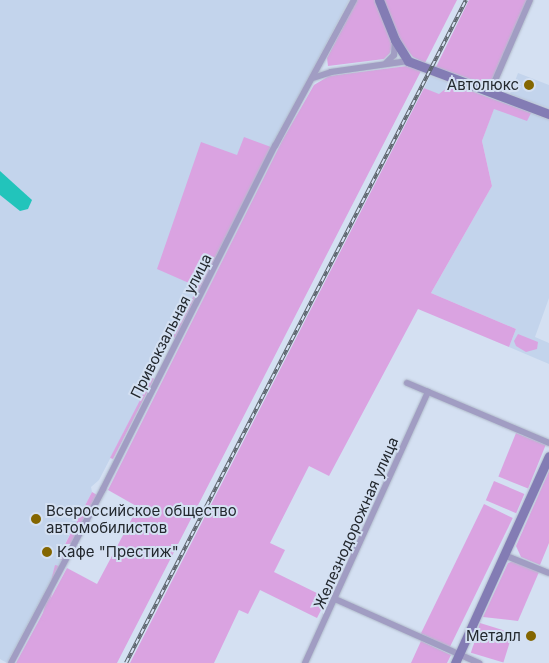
<!DOCTYPE html>
<meta charset="utf-8">
<style>
body{margin:0}
#map{position:relative;width:549px;height:663px;overflow:hidden;background:#d4e0f2;font-family:Inter,sans-serif}
div>[style]{position:absolute}
[style*='--x']{left:calc(var(--x)*1px);top:calc(var(--y)*1px);width:calc(var(--w)*1px);rotate:calc(var(--a)*1deg)}
.built>*{inset:0;background:#c3d4ec}
.green>*{inset:0;background:#daa3e1;transform-origin:0 0}
.water>*{inset:0;background:#22c4bb}
.roads{filter:drop-shadow(0 0 1px #b1bbcb) drop-shadow(0 0 1px #b1bbcb)}
.minor>*{height:6px;margin:-3px;padding:0 3px;transform-origin:3px;border-radius:3px;background:#a19dc3}
.secondary>*{height:9px;margin:-4.5px;padding:0 4.5px;transform-origin:4.5px;border-radius:4.5px;background:#837cb4}
.rail>*{height:4px;margin-top:-2px;transform-origin:0;background:repeating-linear-gradient(90deg,#d4e0f2 0 5.5px,#5d656e 0 11px);box-sizing:border-box;border-block:1px solid #5d656e}
.dots>*{width:14px;height:14px;translate:-50% -50%;box-sizing:border-box;border:2px solid #d4e0f2;border-radius:50%}
span{translate:-50% -50%;white-space:nowrap;text-align:center;line-height:1.15;-webkit-text-stroke:4px #d4e0f2;paint-order:stroke}
.poi-label{font-size:15px;color:#23282e}
.right{translate:-100% -50%;text-align:right}
.left{translate:0 -50%;text-align:left}
.street-label{font-size:15px;color:#23282e}
</style>
<div id="map">
<div class="built">
<div style="clip-path:polygon(0 0,349px 0,99px 480px,91px 487px,92px 492px,58px 557px,62px 560px,7px 663px,0 659px)"></div>
<div style="clip-path:polygon(518px 73px,549px 85px,549px 108px,510px 94px)"></div>
<div style="clip-path:polygon(430px 76px,452px 84px,439px 95px,424px 88px)"></div>
<div style="clip-path:polygon(497px 100px,549px 120px,549px 298px,535px 337px,549px 343px,549px 364px,509px 347px,516px 329px,431px 293px,492px 186px,482px 141px)"></div>
</div>
<div class="green">
<div style="clip-path:polygon(357px 0,376px 0,392px 45px,390px 53px,384px 59px,328px 66px,327px 58px)"></div>
<div style="clip-path:polygon(384px 0,457px 0,425px 63px,413px 57px,401px 42px)"></div>
<div style="clip-path:polygon(469px 0,527px 0,490px 86px,436px 67px)"></div>
<div style="clip-path:polygon(407px 66px,421px 71px,117px 663px,16px 663px,67px 568px,97px 584px,138px 507px,108px 490px,282px 141px,314px 85px,329px 76px)"></div>
<div style="clip-path:polygon(452px 84px,531px 113px,527px 121px,494px 109px,482px 141px,492px 186px,431px 293px,516px 329px,509px 347px,418px 309px,329px 476px,309px 466px,270px 543px,285px 550px,274px 572px,327px 598px,317px 618px,260px 590px,248px 614px,239px 610px,214px 663px,130px 663px,424px 88px,439px 94px)"></div>
<div style="clip-path:polygon(244px 137px,271px 147px,175px 338px,173px 337px,198px 287px,157px 269px,201px 142px,237px 155px)"></div>
<div style="clip-path:polygon(518px 334px,538px 342px,537px 349px,526px 352px,516px 346px,514px 341px)"></div>
<div style="clip-path:polygon(152px 377px,154px 379px,113px 459px,110px 458px)"></div>
<div style="left:516px;top:433px;width:32px;height:47px;rotate:22deg"></div>
<div style="clip-path:polygon(549px 471px,549px 543px,540px 565px,521px 557px,516px 546px)"></div>
<div style="left:494px;top:481px;width:33px;height:21px;rotate:23deg"></div>
<div style="clip-path:polygon(92px 492px,97px 495px,62px 560px,58px 558px)"></div>
<div style="left:484px;top:504px;width:32px;height:144px;rotate:26deg"></div>
<div style="clip-path:polygon(513px 561px,539px 572px,518px 621px,483px 617px,508px 563px)"></div>
<div style="left:55px;top:565px;width:4px;height:57px;rotate:14deg"></div>
<div style="left:480px;top:623px;width:34px;height:31px;rotate:17deg"></div>
<div style="clip-path:polygon(421px 641px,451px 655px,447px 663px,411px 663px)"></div>
</div>
<div class="water">
<div style="clip-path:polygon(0 171px,32px 200px,28px 209px,20px 211px,0 195px)"></div>
</div>
<div class="roads">
<div class="minor">
<div style="--x:386;--y:63;--w:11;--a:-45"></div>
<div style="--x:394;--y:55;--w:13;--a:-86"></div>
<div style="--x:313;--y:78;--w:19;--a:-18"></div>
<div style="--x:331;--y:72;--w:78;--a:-8.1"></div>
<div style="--x:490;--y:92;--w:100;--a:-66.5"></div>
<div style="--x:407;--y:383;--w:154;--a:22.9"></div>
<div style="--x:504;--y:555;--w:48;--a:21.8"></div>
<div style="--x:335;--y:599;--w:158;--a:24"></div>
<div style="--x:11;--y:663;--w:197;--a:-62.1"></div>
<div style="--x:103;--y:489;--w:384;--a:-63.4"></div>
<div style="--x:275;--y:146;--w:166;--a:-61.6"></div>
<div style="--x:305;--y:663;--w:298;--a:-65.6"></div>
</div>
<div class="secondary">
<div style="--x:379;--y:0;--w:43;--a:68.2"></div>
<div style="--x:395;--y:40;--w:25;--a:58"></div>
<div style="--x:408;--y:61;--w:151;--a:20.6"></div>
<div style="--x:455;--y:663;--w:227;--a:-65.6"></div>
</div>
</div>
<div class="rail">
<div style="--x:126;--y:663;--w:745;--a:-62.85"></div>
</div>
<div class="dots">
<div style="left:529px;top:85px;background:#846600"></div>
<div style="left:36px;top:519px;background:#846600"></div>
<div style="left:47px;top:552px;background:#846600"></div>
<div style="left:531px;top:636px;background:#846600"></div>
</div>
<div class="poi-label">
<span class="right" style="left:519px;top:85px">Автолюкс</span>
<span class="left" style="left:46px;top:519px">Всероссийское общество<br>автомобилистов</span>
<span class="left" style="left:57px;top:552px">Кафе "Престиж"</span>
<span class="right" style="left:521px;top:636px">Металл</span>
</div>
<div class="street-label">
<span style="left:171px;top:326px;rotate:-63deg">Привокзальная улица</span>
<span style="left:356px;top:523px;rotate:-66deg">Железнодорожная улица</span>
</div>
</div>
